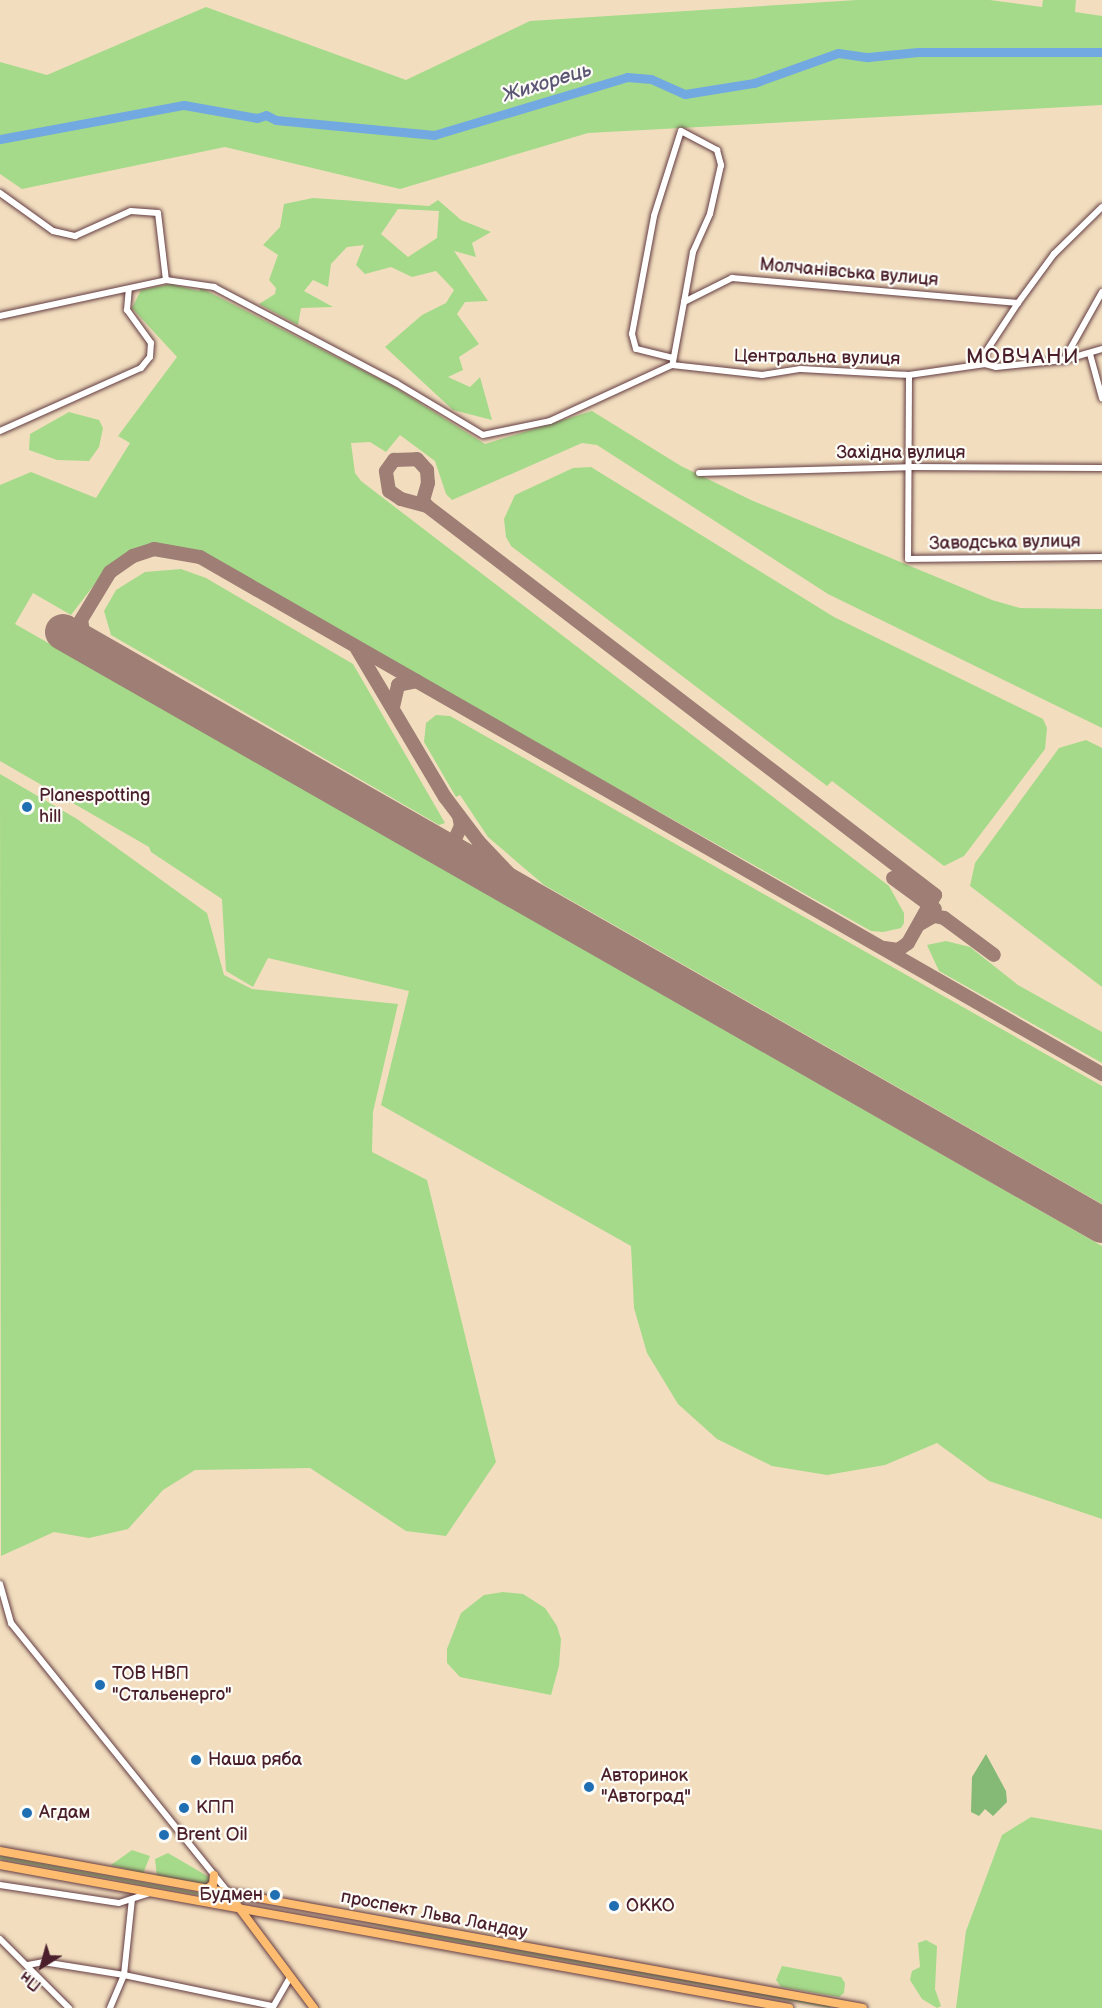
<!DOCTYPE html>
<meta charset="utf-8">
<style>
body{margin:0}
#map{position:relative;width:1102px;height:2008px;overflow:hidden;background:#f2debf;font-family:"Balsamiq Sans",sans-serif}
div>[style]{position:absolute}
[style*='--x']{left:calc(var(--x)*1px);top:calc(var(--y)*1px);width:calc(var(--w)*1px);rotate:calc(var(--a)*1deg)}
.green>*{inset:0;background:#a5da8a}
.forest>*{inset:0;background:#84ba76}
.river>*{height:9px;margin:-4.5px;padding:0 4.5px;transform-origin:4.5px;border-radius:4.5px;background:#73a9e1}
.taxiway>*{height:14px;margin:-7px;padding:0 7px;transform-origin:7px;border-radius:7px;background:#9e7e75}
.runway>*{height:36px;margin:-18px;padding:0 18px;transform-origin:18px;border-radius:18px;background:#9e7e75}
.roads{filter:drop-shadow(0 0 2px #633c41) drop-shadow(0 0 2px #633c41)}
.minor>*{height:6px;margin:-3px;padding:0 3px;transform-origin:3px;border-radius:3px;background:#fff}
.major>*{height:8px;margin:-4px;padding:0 4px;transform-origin:4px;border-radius:4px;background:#fdbc70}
.dots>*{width:16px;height:16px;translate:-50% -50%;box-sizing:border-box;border:3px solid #fdfcf7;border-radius:50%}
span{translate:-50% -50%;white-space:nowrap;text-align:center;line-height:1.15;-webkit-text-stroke:4.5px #fdfcf7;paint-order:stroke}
.street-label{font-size:18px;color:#4a1f2b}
.poi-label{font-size:18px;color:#4a1f2b}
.left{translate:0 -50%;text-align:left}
.right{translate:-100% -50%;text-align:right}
.water-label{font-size:20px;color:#5a5674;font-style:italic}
.quarter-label{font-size:21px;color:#4a1f2b;letter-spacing:1.5px}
.north{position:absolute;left:12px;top:1936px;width:60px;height:60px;-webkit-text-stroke:4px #fdfcf7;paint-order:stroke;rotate:217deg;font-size:16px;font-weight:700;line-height:24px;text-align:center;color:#4a1f2b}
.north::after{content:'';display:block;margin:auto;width:21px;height:27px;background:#4a1f2b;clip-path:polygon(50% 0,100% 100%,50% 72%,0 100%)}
</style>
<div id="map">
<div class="green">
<div style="clip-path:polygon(857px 0,990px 0,1042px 7px,1043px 0,1076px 0,1075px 12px,1102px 16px,1102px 105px,588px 133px,400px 189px,225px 147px,22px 189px,0 174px,0 62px,47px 75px,206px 7px,406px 80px,530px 21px)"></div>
<div style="clip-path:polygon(evenodd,313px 198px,429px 206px,438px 200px,461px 220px,491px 232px,472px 243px,476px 257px,454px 251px,488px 301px,465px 302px,457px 314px,479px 344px,459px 357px,463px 370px,448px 377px,470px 387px,480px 377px,492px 420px,453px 410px,385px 347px,422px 315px,446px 303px,454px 290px,436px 271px,412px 277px,391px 267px,365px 274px,356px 265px,364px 245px,347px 247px,331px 264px,328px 287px,313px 280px,304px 291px,333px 307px,301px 308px,298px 325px,259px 304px,275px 294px,276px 288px,269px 280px,278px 255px,263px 245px,280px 227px,284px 204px,313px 198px,398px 209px,439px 211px,437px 238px,408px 257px,381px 234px,398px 209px)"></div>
<div style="clip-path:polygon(171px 284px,199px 291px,201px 288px,391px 385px,485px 444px,592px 411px,681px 466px,751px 500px,992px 600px,1020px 608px,1102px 609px,1102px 728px,828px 594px,597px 445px,582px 443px,452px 500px,446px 494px,435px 461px,400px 435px,386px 452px,370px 442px,351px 443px,355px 473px,361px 481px,889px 886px,904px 913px,904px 923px,901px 928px,883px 932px,871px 931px,199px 553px,158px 547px,136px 552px,107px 568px,71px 615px,33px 593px,15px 624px,1102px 1246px,1102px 1519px,989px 1481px,937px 1443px,885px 1465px,827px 1475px,772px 1466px,717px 1439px,678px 1404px,647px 1353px,634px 1308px,631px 1246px,381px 1105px,409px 991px,268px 958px,253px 987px,226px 971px,222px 899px,151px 852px,149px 847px,0 761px,0 485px,31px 472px,96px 498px,130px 443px,118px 436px,177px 357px,132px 308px,141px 290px)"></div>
<div style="clip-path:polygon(69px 412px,99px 420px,103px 428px,99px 447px,89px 461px,57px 460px,29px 450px,30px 434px)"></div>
<div style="clip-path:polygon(591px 467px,834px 617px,1043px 719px,1047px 728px,1045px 749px,964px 856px,944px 866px,832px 781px,827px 786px,511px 546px,506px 537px,504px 519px,515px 495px,573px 468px)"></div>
<div style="clip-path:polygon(181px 569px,206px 578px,353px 664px,445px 823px,439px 825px,111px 635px,104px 611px,116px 590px,145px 572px)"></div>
<div style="clip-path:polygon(436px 715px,450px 716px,1102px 1086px,1102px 1204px,544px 885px,488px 837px,460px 795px,456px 797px,424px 742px,426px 723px)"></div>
<div style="clip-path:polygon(1086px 740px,1102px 748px,1102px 987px,970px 886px,975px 863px,1059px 748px)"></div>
<div style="clip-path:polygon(0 774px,77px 819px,207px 913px,224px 975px,252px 989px,398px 1004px,373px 1112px,372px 1152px,427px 1180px,496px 1462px,446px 1536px,406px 1531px,310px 1468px,195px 1470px,163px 1490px,128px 1529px,89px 1538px,54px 1532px,1px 1556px)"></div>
<div style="clip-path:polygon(946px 941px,970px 947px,1018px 985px,1102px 1032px,1102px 1063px,939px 971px,927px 945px)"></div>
<div style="clip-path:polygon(503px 1592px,523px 1594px,545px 1608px,557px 1626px,561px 1639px,559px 1666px,551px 1695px,460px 1677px,447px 1663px,447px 1649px,461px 1613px,484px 1595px)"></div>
<div style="clip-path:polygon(1031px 1817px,1102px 1830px,1102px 2008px,956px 2008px,966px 1931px,1002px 1835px)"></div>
<div style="clip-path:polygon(132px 1850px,150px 1856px,143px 1874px,111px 1865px)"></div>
<div style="clip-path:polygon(168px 1853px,209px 1877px,209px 1885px,157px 1877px,155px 1859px)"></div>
<div style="clip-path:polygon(0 1856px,221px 1897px,221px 1899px,0 1859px)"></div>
<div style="clip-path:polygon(357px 1921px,830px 2006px,830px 2008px,425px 1936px)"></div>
<div style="clip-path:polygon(926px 1940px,937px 1946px,935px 1989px,941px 2006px,937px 2008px,922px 1999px,910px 1980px,912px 1971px,920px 1967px,918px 1943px)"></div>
<div style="clip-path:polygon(782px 1966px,841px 1977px,845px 1983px,844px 1993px,839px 1997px,781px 1987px,776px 1980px)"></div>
</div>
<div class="forest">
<div style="clip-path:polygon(986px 1754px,1006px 1791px,1007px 1802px,993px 1816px,985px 1809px,979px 1816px,971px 1812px,972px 1777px)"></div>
</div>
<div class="river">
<div style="--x:0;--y:139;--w:187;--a:-10.5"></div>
<div style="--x:184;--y:105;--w:74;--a:10.1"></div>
<div style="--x:257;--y:118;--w:9;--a:-18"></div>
<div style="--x:266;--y:115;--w:11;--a:27"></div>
<div style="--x:276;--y:120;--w:159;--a:5.4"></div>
<div style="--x:434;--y:135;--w:202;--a:-16.7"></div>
<div style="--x:627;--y:77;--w:24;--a:5"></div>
<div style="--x:651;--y:79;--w:37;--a:24"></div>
<div style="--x:685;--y:94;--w:70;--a:-9.1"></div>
<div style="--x:754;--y:83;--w:89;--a:-19.7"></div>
<div style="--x:838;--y:53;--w:30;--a:8"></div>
<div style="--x:868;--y:57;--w:50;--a:-5.7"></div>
<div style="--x:918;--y:52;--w:184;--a:0"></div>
</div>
<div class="taxiway">
<div style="--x:427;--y:506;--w:27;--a:-165"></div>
<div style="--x:401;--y:499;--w:14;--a:-146"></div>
<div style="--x:389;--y:491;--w:20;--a:-99"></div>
<div style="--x:386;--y:471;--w:14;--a:-54"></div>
<div style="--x:394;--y:460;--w:23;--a:-2"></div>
<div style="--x:417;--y:459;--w:15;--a:48"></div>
<div style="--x:427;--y:470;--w:13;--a:86"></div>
<div style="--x:428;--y:483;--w:19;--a:106"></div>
<div style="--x:423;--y:501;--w:6;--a:51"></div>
<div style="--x:427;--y:506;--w:640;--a:37.44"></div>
<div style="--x:935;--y:895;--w:55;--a:119.4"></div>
<div style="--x:908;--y:943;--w:12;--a:145"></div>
<div style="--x:898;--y:950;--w:14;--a:-172"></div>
<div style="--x:357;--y:649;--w:172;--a:59.3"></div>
<div style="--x:445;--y:797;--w:56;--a:52.9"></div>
<div style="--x:479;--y:842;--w:55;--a:46.5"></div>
<div style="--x:517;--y:882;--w:64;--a:36.2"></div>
<div style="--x:99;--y:652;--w:21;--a:-135"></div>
<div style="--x:84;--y:637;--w:17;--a:-100"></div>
<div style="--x:81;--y:620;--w:56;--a:-58.9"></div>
<div style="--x:110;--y:572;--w:28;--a:-35"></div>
<div style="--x:133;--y:556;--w:22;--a:-18"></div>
<div style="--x:154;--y:549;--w:47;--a:9.9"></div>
<div style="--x:200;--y:557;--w:1040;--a:29.82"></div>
<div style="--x:393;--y:707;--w:23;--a:-77"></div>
<div style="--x:398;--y:685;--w:19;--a:-12"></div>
<div style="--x:432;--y:842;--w:15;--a:4"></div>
<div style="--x:447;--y:843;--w:9;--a:-27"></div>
<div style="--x:455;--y:839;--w:14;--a:-65"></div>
<div style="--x:461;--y:826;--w:10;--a:-101"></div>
<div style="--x:893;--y:878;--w:52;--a:36.4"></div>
<div style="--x:920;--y:924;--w:16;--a:-30"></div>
<div style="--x:934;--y:916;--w:10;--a:11"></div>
<div style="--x:944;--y:918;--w:62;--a:36.5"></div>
</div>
<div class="runway">
<div style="--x:63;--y:632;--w:1196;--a:29.72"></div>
</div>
<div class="roads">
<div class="minor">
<div style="--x:0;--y:193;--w:65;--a:35.6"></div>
<div style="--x:53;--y:231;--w:23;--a:13"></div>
<div style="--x:75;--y:236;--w:61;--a:-24.1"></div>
<div style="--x:131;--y:211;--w:27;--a:4"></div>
<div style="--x:158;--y:213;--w:67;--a:83.2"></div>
<div style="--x:0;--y:316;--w:170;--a:-12.2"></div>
<div style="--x:166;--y:280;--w:49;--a:8.3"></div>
<div style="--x:214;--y:287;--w:206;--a:27.8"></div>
<div style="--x:396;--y:383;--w:101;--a:30.9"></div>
<div style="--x:483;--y:435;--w:68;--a:-11.8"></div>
<div style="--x:550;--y:421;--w:134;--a:-24.7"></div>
<div style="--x:672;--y:365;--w:91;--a:6.3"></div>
<div style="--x:762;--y:375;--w:39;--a:-9"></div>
<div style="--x:801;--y:369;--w:108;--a:3.2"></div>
<div style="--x:909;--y:375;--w:77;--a:-8.2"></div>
<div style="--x:985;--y:364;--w:11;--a:15"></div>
<div style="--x:996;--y:367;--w:68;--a:-5.9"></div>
<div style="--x:1064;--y:360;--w:40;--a:-16"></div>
<div style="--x:1090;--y:354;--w:46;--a:74.7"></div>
<div style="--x:673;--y:358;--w:38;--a:-166"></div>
<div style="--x:636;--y:349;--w:16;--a:-105"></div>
<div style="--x:632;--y:334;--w:120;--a:-79.4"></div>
<div style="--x:654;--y:216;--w:89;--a:-72.4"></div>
<div style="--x:681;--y:131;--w:41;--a:27.8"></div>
<div style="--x:717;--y:150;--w:16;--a:75"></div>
<div style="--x:721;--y:165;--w:50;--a:102.7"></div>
<div style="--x:710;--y:214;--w:42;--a:114.1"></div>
<div style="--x:693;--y:252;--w:51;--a:100.2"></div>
<div style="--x:1064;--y:360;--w:78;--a:-60.8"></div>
<div style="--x:673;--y:362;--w:61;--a:-79.6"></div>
<div style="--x:684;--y:302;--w:54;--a:-26.6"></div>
<div style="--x:732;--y:278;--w:287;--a:5"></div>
<div style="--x:985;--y:364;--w:11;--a:-90"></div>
<div style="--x:985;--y:353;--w:60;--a:-56.6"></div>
<div style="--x:1018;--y:303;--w:61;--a:-53.7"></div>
<div style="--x:1054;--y:254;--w:67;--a:-44.4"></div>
<div style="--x:909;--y:375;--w:184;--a:90.3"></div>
<div style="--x:908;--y:559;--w:194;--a:-0.6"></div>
<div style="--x:0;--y:431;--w:154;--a:-24.1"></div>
<div style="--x:141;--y:368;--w:14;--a:-51"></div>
<div style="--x:150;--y:357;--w:14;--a:-86"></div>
<div style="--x:151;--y:343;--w:41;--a:-126"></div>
<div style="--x:127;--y:310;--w:21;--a:-85"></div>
<div style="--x:699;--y:473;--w:209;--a:-1.6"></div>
<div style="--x:908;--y:467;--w:194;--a:0.3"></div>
<div style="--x:0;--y:1584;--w:41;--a:74.2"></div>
<div style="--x:11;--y:1623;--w:346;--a:51.1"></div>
<div style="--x:0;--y:1885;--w:120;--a:8.6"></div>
<div style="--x:119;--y:1903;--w:32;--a:-18"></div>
<div style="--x:0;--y:1939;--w:98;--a:45"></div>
<div style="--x:28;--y:1965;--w:15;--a:-11"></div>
<div style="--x:43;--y:1962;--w:82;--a:9.1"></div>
<div style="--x:124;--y:1975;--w:152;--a:11.8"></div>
<div style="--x:273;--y:2007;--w:34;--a:-60"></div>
<div style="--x:110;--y:2008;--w:36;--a:-67"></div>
<div style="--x:124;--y:1975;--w:76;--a:-84"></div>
</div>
<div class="major">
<div style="--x:0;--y:1851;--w:877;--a:10.31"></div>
<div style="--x:0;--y:1865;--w:802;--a:10.27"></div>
<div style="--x:207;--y:1889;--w:8;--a:-40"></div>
<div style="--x:213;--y:1884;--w:9;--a:-84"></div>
<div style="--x:228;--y:1893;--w:144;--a:53.2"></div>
</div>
</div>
<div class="dots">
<div style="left:27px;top:807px;background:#1f6fb2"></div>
<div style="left:100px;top:1685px;background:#1f6fb2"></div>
<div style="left:196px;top:1760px;background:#1f6fb2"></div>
<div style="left:589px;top:1787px;background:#1f6fb2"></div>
<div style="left:184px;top:1808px;background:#1f6fb2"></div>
<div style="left:27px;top:1813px;background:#1f6fb2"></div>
<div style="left:164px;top:1835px;background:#1f6fb2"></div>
<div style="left:275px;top:1895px;background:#1f6fb2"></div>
<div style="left:614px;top:1906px;background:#1f6fb2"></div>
</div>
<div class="street-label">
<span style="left:849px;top:273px;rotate:5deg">Молчанівська вулиця</span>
<span style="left:817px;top:358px;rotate:1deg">Центральна вулиця</span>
<span style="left:901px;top:453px">Західна вулиця</span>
<span style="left:1005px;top:543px;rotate:-1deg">Заводська вулиця</span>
<span style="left:434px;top:1915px;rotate:11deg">проспект Льва Ландау</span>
</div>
<div class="poi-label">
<span class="left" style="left:39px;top:807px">Planespotting<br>hill</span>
<span class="left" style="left:112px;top:1685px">ТОВ НВП<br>"Стальенерго"</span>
<span class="left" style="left:208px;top:1760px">Наша ряба</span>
<span class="left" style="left:601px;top:1787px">Авторинок<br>"Автоград"</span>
<span class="left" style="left:196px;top:1808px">КПП</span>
<span class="left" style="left:39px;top:1813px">Агдам</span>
<span class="left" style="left:176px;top:1835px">Brent Oil</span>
<span class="right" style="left:263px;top:1895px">Будмен</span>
<span class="left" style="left:626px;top:1906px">ОККО</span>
</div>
<div class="water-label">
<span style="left:547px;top:83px;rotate:-17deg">Жихорець</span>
</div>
<div class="quarter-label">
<span style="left:1023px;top:357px">МОВЧАНИ</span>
</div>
<div class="north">Пн</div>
</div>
